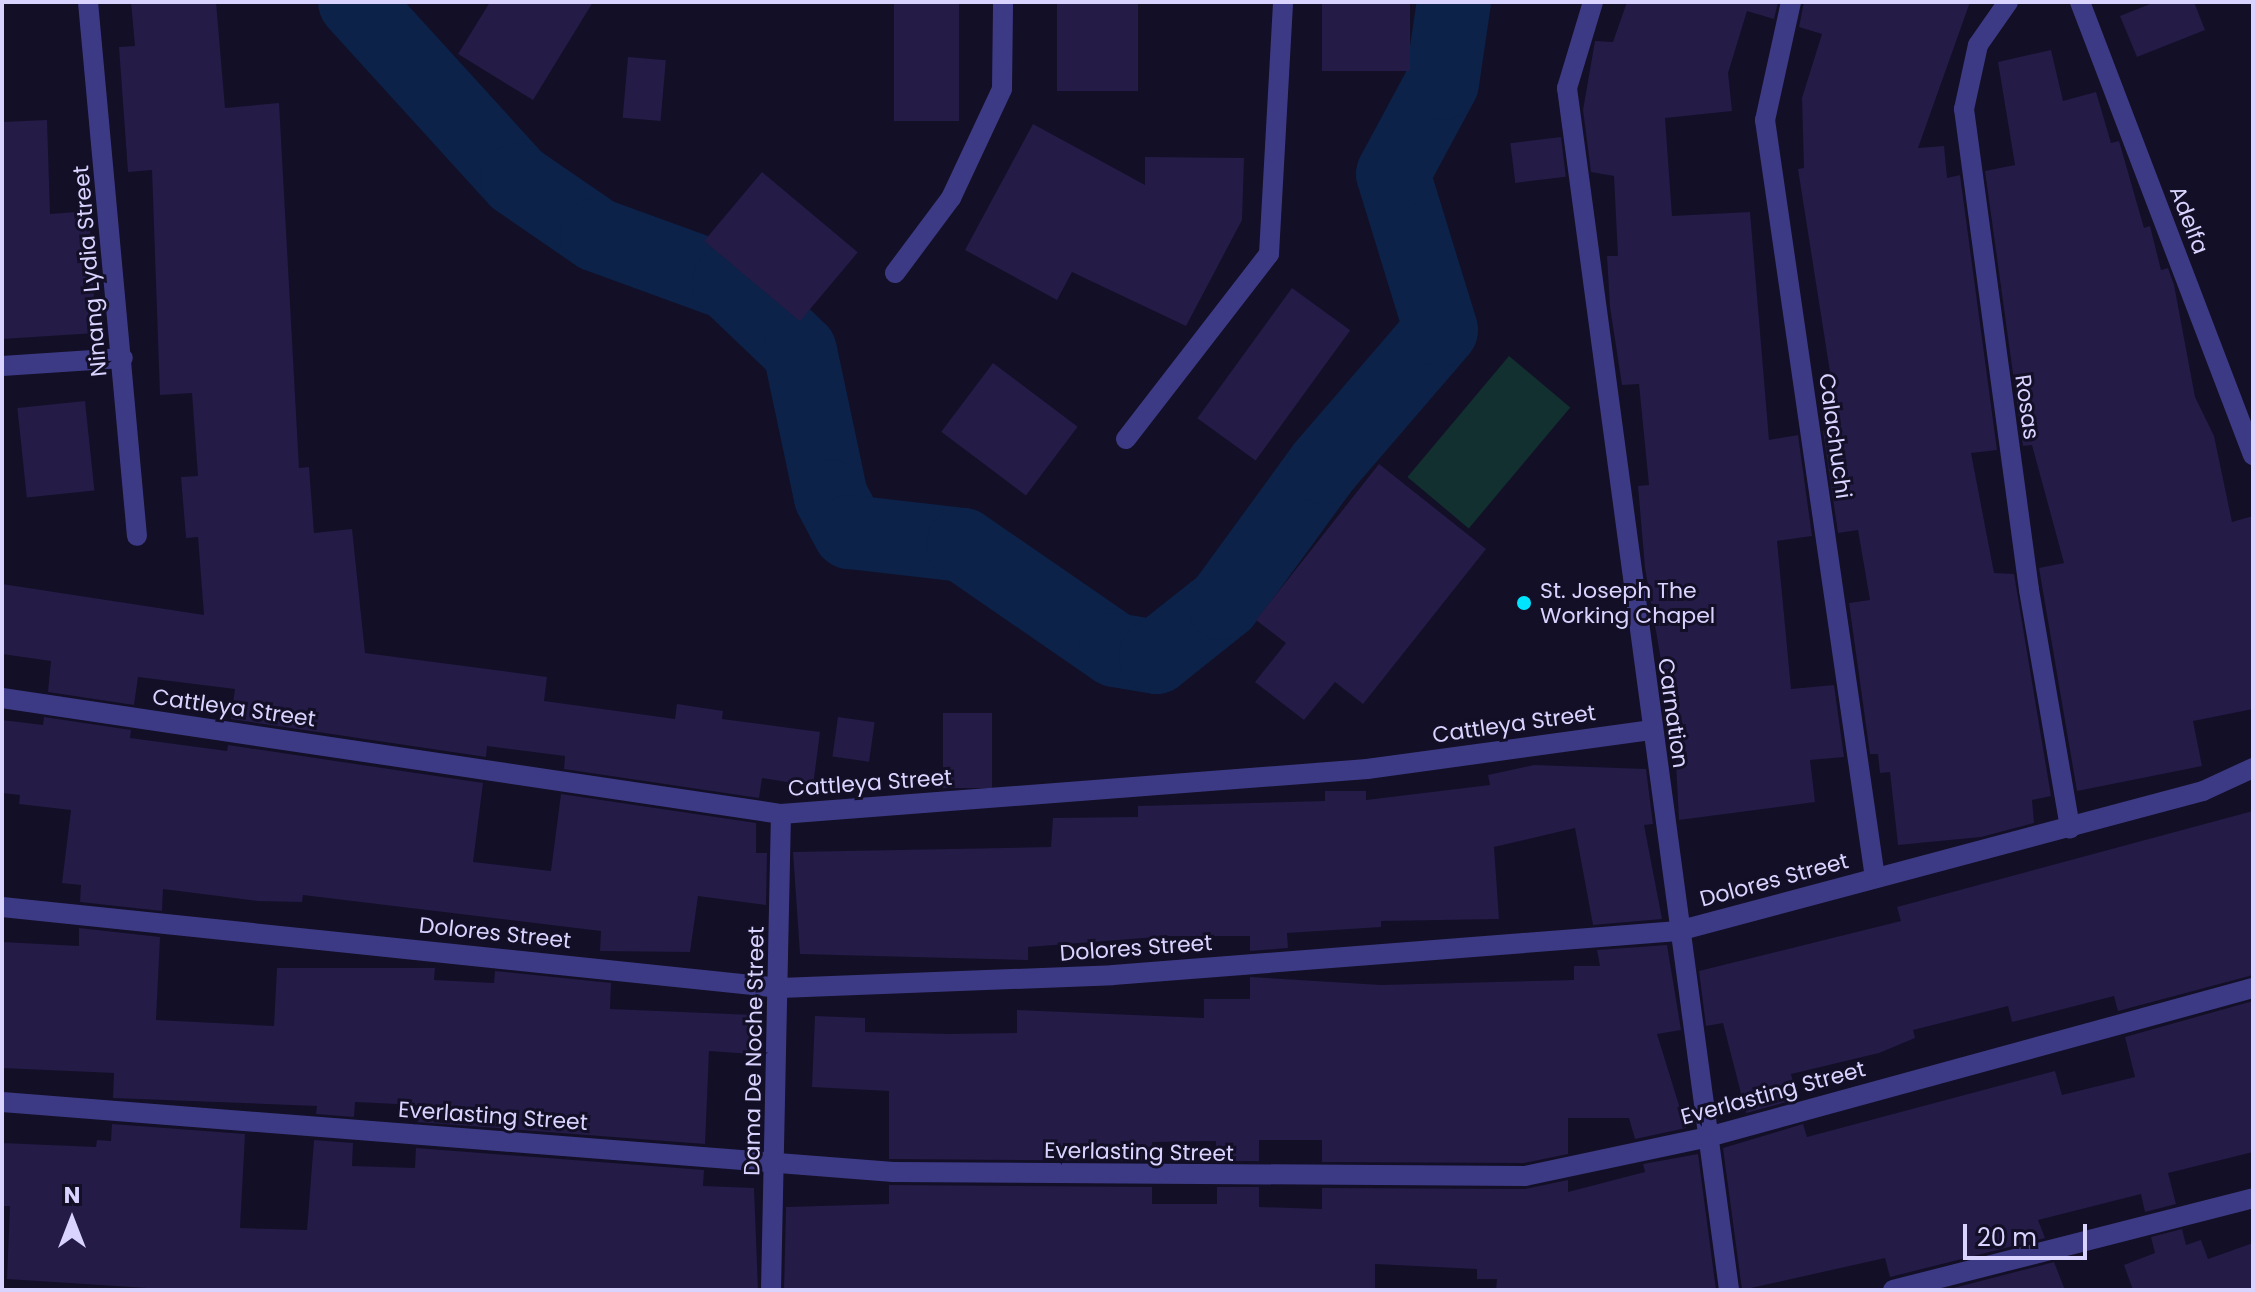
<!DOCTYPE html>
<style>
body{margin:0}
#map{position:relative;width:2255px;height:1292px;overflow:hidden;background:#130f26;font-family:Poppins,sans-serif}
div>[style]{position:absolute}
[style*='--x']{left:calc(var(--x)*1px);top:calc(var(--y)*1px);width:calc(var(--w)*1px);rotate:calc(var(--a)*1deg)}
.green>*{inset:0;background:#12302f;transform-origin:0 0}
.river>*{height:74px;margin:-37px;padding:0 37px;transform-origin:37px;border-radius:37px;background:#0c2248}
.building>*{inset:0;background:#241b47;transform-origin:0 0}
.street>*{height:20px;margin:-10px;padding:0 10px;transform-origin:10px;border-radius:10px;background:#3d3a85}
.dots>*{width:22px;height:22px;translate:-50% -50%;box-sizing:border-box;border:4px solid #130f26;border-radius:50%}
span{translate:-50% -50%;white-space:nowrap;text-align:center;line-height:1.15;-webkit-text-stroke:6px #130f26;paint-order:stroke}
.street-label{font-size:22px;color:#d9d4ff}
.poi-label{font-size:22px;color:#d9d4ff}
.left{translate:0 -50%;text-align:left}
.frame{position:absolute;inset:0;border:4px solid #d9d4ff;pointer-events:none}
.north{position:absolute;left:32px;top:1180px;width:80px;height:80px;-webkit-text-stroke:6px #130f26;paint-order:stroke;rotate:0deg;font-size:22px;font-weight:700;line-height:32px;text-align:center;color:#d9d4ff}
.north::after{content:'';display:block;margin:auto;width:28px;height:36px;background:#d9d4ff;clip-path:polygon(50% 0,100% 100%,50% 72%,0 100%)}
.scale{position:absolute;left:1963px;top:1224px;width:124px;height:36px;box-sizing:border-box;border:4px solid #d9d4ff;border-top:0;padding-left:10px;font-size:24px;line-height:28px;white-space:nowrap;color:#d9d4ff;-webkit-text-stroke:6px #130f26;paint-order:stroke}
</style>
<div id="map">
<div class="green">
<div style="left:1509px;top:356px;width:80px;height:158px;rotate:40deg"></div>
</div>
<div class="river">
<div style="--x:355;--y:2;--w:241;--a:47.7"></div>
<div style="--x:517;--y:180;--w:97;--a:34.5"></div>
<div style="--x:597;--y:235;--w:140;--a:20"></div>
<div style="--x:729;--y:283;--w:98;--a:43.8"></div>
<div style="--x:800;--y:351;--w:149;--a:78"></div>
<div style="--x:831;--y:497;--w:40;--a:62"></div>
<div style="--x:850;--y:532;--w:114;--a:6.6"></div>
<div style="--x:963;--y:545;--w:185;--a:34.6"></div>
<div style="--x:1115;--y:650;--w:42;--a:9.7"></div>
<div style="--x:1156;--y:657;--w:87;--a:-38.5"></div>
<div style="--x:1224;--y:603;--w:170;--a:-53.9"></div>
<div style="--x:1324;--y:466;--w:179;--a:-49.3"></div>
<div style="--x:1441;--y:330;--w:163;--a:-107.1"></div>
<div style="--x:1393;--y:174;--w:103;--a:-61.7"></div>
<div style="--x:1442;--y:83;--w:82;--a:-81.6"></div>
</div>
<div class="building">
<div style="clip-path:polygon(131px 2px,216px 2px,225px 108px,279px 103px,299px 468px,309px 467px,314px 533px,352px 529px,365px 653px,547px 677px,544px 701px,675px 719px,677px 704px,723px 711px,722px 719px,820px 732px,813px 786px,762px 778px,759px 798px,564px 769px,565px 756px,487px 746px,486px 757px,231px 719px,235px 689px,138px 677px,134px 705px,48px 692px,51px 661px,2px 654px,2px 584px,204px 615px,198px 537px,186px 538px,181px 477px,198px 476px,192px 393px,160px 395px,152px 170px,128px 172px,119px 47px,135px 46px)"></div>
<div style="clip-path:polygon(490px 2px,593px 2px,533px 100px,458px 54px)"></div>
<div style="left:894px;top:2px;width:65px;height:119px"></div>
<div style="left:1057px;top:2px;width:81px;height:89px"></div>
<div style="left:1322px;top:2px;width:88px;height:69px"></div>
<div style="clip-path:polygon(1627px 2px,1778px 2px,1774px 19px,1747px 11px,1728px 73px,1732px 111px,1665px 118px,1672px 216px,1750px 212px,1769px 440px,1798px 435px,1812px 536px,1777px 541px,1791px 689px,1834px 685px,1844px 757px,1810px 760px,1815px 802px,1679px 820px,1672px 688px,1666px 689px,1645px 568px,1638px 486px,1649px 485px,1639px 384px,1622px 385px,1610px 307px,1607px 256px,1618px 256px,1614px 176px,1591px 172px,1583px 110px,1595px 41px,1613px 42px)"></div>
<div style="clip-path:polygon(1804px 2px,1970px 2px,1918px 148px,1944px 146px,1947px 178px,1960px 175px,1997px 450px,1971px 453px,1994px 573px,2014px 574px,2051px 796px,2032px 800px,2034px 823px,1981px 837px,1898px 845px,1890px 772px,1880px 773px,1878px 754px,1870px 754px,1849px 603px,1870px 600px,1858px 530px,1838px 533px,1823px 431px,1839px 429px,1798px 169px,1804px 168px,1802px 98px,1822px 34px,1799px 27px)"></div>
<div style="clip-path:polygon(2155px 2px,2194px 2px,2205px 30px,2137px 57px,2120px 16px)"></div>
<div style="clip-path:polygon(2051px 50px,2063px 101px,2096px 92px,2111px 143px,2119px 141px,2144px 228px,2150px 226px,2161px 270px,2168px 268px,2174px 285px,2195px 397px,2214px 436px,2232px 522px,2253px 516px,2253px 709px,2193px 721px,2202px 766px,2077px 791px,2039px 568px,2064px 563px,2032px 445px,2023px 446px,1985px 171px,2015px 165px,1998px 62px)"></div>
<div style="left:628px;top:57px;width:38px;height:61px;rotate:5deg"></div>
<div style="clip-path:polygon(47px 120px,50px 214px,89px 211px,96px 333px,2px 339px,2px 122px)"></div>
<div style="clip-path:polygon(1033px 124px,1145px 185px,1145px 157px,1244px 158px,1242px 220px,1186px 326px,1072px 272px,1057px 300px,965px 250px)"></div>
<div style="left:1561px;top:137px;width:40px;height:51px;rotate:83deg"></div>
<div style="left:762px;top:172px;width:125px;height:90px;rotate:40deg"></div>
<div style="left:1292px;top:288px;width:72px;height:161px;rotate:36deg"></div>
<div style="left:993px;top:363px;width:106px;height:86px;rotate:37deg"></div>
<div style="left:85px;top:401px;width:90px;height:68px;rotate:84deg"></div>
<div style="clip-path:polygon(1379px 464px,1486px 549px,1363px 704px,1335px 682px,1304px 720px,1255px 682px,1286px 643px,1256px 620px)"></div>
<div style="left:943px;top:713px;width:49px;height:75px"></div>
<div style="clip-path:polygon(44px 717px,131px 730px,130px 738px,227px 751px,228px 745px,483px 783px,473px 862px,551px 871px,561px 794px,756px 823px,756px 853px,767px 853px,766px 905px,698px 896px,690px 952px,600px 951px,601px 931px,303px 895px,302px 902px,258px 901px,163px 889px,162px 911px,80px 902px,81px 885px,62px 883px,71px 810px,19px 804px,20px 795px,2px 793px,2px 720px,43px 725px)"></div>
<div style="left:838px;top:717px;width:37px;height:40px;rotate:8deg"></div>
<div style="clip-path:polygon(1534px 765px,1646px 769px,1653px 824px,1644px 825px,1662px 919px,1593px 925px,1575px 828px,1494px 847px,1499px 919px,1381px 921px,1381px 927px,1287px 933px,1288px 948px,1250px 951px,1250px 936px,1169px 936px,1028px 947px,1028px 960px,800px 954px,793px 852px,1051px 847px,1053px 818px,1138px 817px,1138px 806px,1325px 801px,1325px 791px,1366px 791px,1366px 800px,1490px 785px,1488px 775px)"></div>
<div style="clip-path:polygon(2253px 811px,2253px 975px,2118px 1011px,2114px 996px,2012px 1022px,2008px 1006px,1913px 1030px,1915px 1038px,1879px 1053px,1791px 1074px,1797px 1099px,1746px 1113px,1723px 1023px,1706px 1026px,1699px 971px,1901px 921px,1897px 907px)"></div>
<div style="clip-path:polygon(79px 928px,160px 937px,156px 1020px,274px 1026px,277px 968px,435px 968px,434px 980px,494px 983px,495px 971px,611px 983px,610px 1009px,754px 1015px,751px 1054px,709px 1051px,705px 1144px,417px 1122px,418px 1105px,355px 1102px,354px 1117px,316px 1114px,317px 1106px,113px 1098px,114px 1073px,2px 1068px,2px 942px,79px 946px)"></div>
<div style="clip-path:polygon(1667px 945px,1681px 1030px,1657px 1034px,1686px 1128px,1635px 1139px,1629px 1118px,1568px 1118px,1568px 1154px,1524px 1163px,1322px 1162px,1322px 1140px,1259px 1140px,1259px 1161px,1216px 1161px,1216px 1141px,1152px 1142px,1152px 1161px,889px 1159px,889px 1091px,812px 1087px,815px 1016px,865px 1018px,865px 1032px,949px 1034px,1017px 1033px,1017px 1010px,1204px 1018px,1204px 999px,1250px 999px,1250px 977px,1381px 985px,1574px 980px,1574px 966px,1600px 966px,1597px 950px)"></div>
<div style="clip-path:polygon(2253px 1001px,2253px 1152px,2168px 1173px,2176px 1204px,2145px 1212px,2141px 1194px,2038px 1220px,2045px 1238px,1890px 1277px,1885px 1258px,1742px 1290px,1723px 1148px,1803px 1124px,1807px 1137px,2055px 1071px,2062px 1095px,2135px 1077px,2125px 1037px)"></div>
<div style="clip-path:polygon(112px 1124px,245px 1134px,240px 1228px,307px 1230px,314px 1140px,353px 1143px,352px 1166px,415px 1168px,416px 1148px,704px 1170px,703px 1186px,754px 1188px,758px 1290px,178px 1290px,7px 1279px,10px 1206px,2px 1206px,2px 1143px,96px 1147px,97px 1140px,111px 1141px)"></div>
<div style="clip-path:polygon(1698px 1154px,1716px 1290px,1496px 1290px,1497px 1279px,1477px 1279px,1477px 1269px,1375px 1264px,1375px 1290px,784px 1290px,786px 1207px,889px 1204px,889px 1185px,1152px 1187px,1152px 1204px,1217px 1204px,1217px 1187px,1259px 1187px,1259px 1207px,1322px 1209px,1322px 1188px,1525px 1189px,1568px 1180px,1568px 1192px,1645px 1172px,1643px 1164px)"></div>
<div style="clip-path:polygon(2182px 1229px,2186px 1245px,2201px 1240px,2208px 1259px,2253px 1243px,2253px 1290px,2133px 1290px,2124px 1265px,2155px 1253px,2151px 1237px)"></div>
<div style="clip-path:polygon(2054px 1262px,2065px 1290px,1946px 1290px)"></div>
</div>
<div class="street">
<div style="--x:88;--y:2;--w:536;--a:84.76"></div>
<div style="--x:1593;--y:2;--w:90;--a:106.8"></div>
<div style="--x:1567;--y:88;--w:1213;--a:82.32"></div>
<div style="--x:1791;--y:2;--w:121;--a:102.4"></div>
<div style="--x:1765;--y:120;--w:766;--a:81.74"></div>
<div style="--x:2008;--y:2;--w:52;--a:124.9"></div>
<div style="--x:1978;--y:45;--w:66;--a:102.3"></div>
<div style="--x:1964;--y:109;--w:485;--a:82.3"></div>
<div style="--x:2029;--y:590;--w:242;--a:80.2"></div>
<div style="--x:2080;--y:2;--w:485;--a:69.1"></div>
<div style="--x:895;--y:273;--w:94;--a:-53.3"></div>
<div style="--x:951;--y:198;--w:120;--a:-64.9"></div>
<div style="--x:1002;--y:89;--w:87;--a:-89.3"></div>
<div style="--x:2;--y:366;--w:121;--a:-3.8"></div>
<div style="--x:1126;--y:439;--w:234;--a:-52.3"></div>
<div style="--x:1269;--y:254;--w:252;--a:-86.8"></div>
<div style="--x:2;--y:698;--w:788;--a:8.47"></div>
<div style="--x:781;--y:814;--w:588;--a:-4.39"></div>
<div style="--x:1367;--y:769;--w:286;--a:-7.8"></div>
<div style="--x:2;--y:907;--w:782;--a:5.94"></div>
<div style="--x:780;--y:988;--w:333;--a:-2.2"></div>
<div style="--x:1113;--y:975;--w:567;--a:-4.45"></div>
<div style="--x:1678;--y:931;--w:543;--a:-14.93"></div>
<div style="--x:2203;--y:791;--w:55;--a:-24.7"></div>
<div style="--x:2;--y:1102;--w:894;--a:4.49"></div>
<div style="--x:893;--y:1172;--w:632;--a:0.36"></div>
<div style="--x:1525;--y:1176;--w:187;--a:-12"></div>
<div style="--x:1708;--y:1137;--w:565;--a:-15.29"></div>
<div style="--x:771;--y:1290;--w:476;--a:-88.8"></div>
<div style="--x:1893;--y:1290;--w:372;--a:-14.3"></div>
</div>
<div class="dots">
<div style="left:1524px;top:603px;background:#00e5ff"></div>
</div>
<div class="street-label">
<span style="left:2189px;top:220px;rotate:69deg">Adelfa</span>
<span style="left:90px;top:271px;rotate:-95deg">Ninang Lydia Street</span>
<span style="left:2027px;top:407px;rotate:82deg">Rosas</span>
<span style="left:1835px;top:436px;rotate:82deg">Calachuchi</span>
<span style="left:234px;top:708px;rotate:8deg">Cattleya Street</span>
<span style="left:1673px;top:713px;rotate:82deg">Carnation</span>
<span style="left:1514px;top:724px;rotate:-8deg">Cattleya Street</span>
<span style="left:870px;top:783px;rotate:-4deg">Cattleya Street</span>
<span style="left:1774px;top:880px;rotate:-15deg">Dolores Street</span>
<span style="left:495px;top:933px;rotate:6deg">Dolores Street</span>
<span style="left:1136px;top:948px;rotate:-4deg">Dolores Street</span>
<span style="left:754px;top:1051px;rotate:-89deg">Dama De Noche Street</span>
<span style="left:1773px;top:1093px;rotate:-15deg">Everlasting Street</span>
<span style="left:493px;top:1116px;rotate:4deg">Everlasting Street</span>
<span style="left:1139px;top:1152px;rotate:1deg">Everlasting Street</span>
</div>
<div class="poi-label">
<span class="left" style="left:1540px;top:603px">St. Joseph The<br>Working Chapel</span>
</div>
<div class="frame"></div>
<div class="north">N</div>
<div class="scale">20 m</div>
</div>
